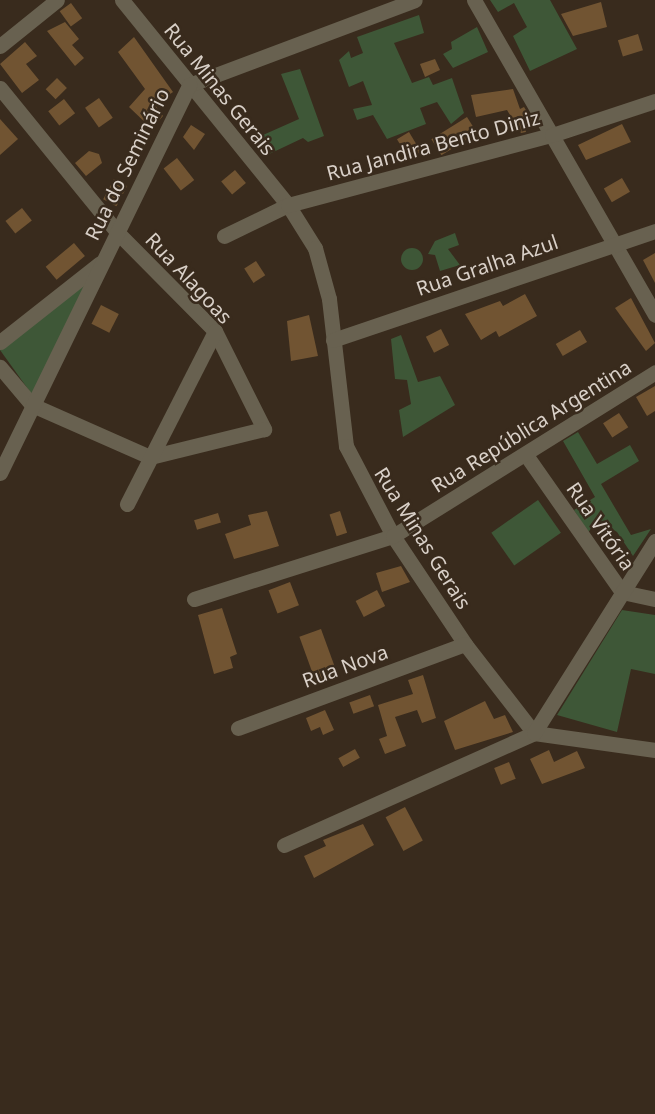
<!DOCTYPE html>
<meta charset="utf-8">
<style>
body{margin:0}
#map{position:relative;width:655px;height:1114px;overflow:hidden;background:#392b1d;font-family:"Noto Sans",sans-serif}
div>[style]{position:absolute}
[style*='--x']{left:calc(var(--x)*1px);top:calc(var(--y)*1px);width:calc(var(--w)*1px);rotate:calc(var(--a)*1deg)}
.green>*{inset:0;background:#3e5737;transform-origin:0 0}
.round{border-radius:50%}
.building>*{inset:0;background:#715432;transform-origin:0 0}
.street>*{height:15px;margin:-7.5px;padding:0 7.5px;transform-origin:7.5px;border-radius:7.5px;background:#686150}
span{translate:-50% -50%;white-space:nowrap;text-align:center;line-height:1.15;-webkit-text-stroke:5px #392b1d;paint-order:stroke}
.street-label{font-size:20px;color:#d9d0c8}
</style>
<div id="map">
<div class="green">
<div style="clip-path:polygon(490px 0,550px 0,577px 49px,530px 71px,513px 36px,527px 27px,514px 3px,498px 12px)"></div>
<div style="clip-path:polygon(419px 15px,424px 33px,394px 43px,412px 83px,429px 77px,433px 85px,452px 78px,464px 113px,451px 124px,437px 102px,420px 108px,426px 124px,387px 139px,373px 115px,357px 120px,353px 109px,372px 105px,363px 81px,349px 87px,339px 60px,349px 51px,351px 58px,363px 53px,357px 37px)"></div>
<div style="clip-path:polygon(477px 27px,488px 52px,453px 68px,443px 54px,452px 49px,451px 42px)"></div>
<div style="clip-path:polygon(300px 69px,324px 136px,308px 142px,303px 138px,265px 156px,254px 139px,299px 119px,281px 74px)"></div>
<div style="clip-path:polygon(455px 233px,459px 245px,448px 249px,460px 265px,440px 271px,435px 255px,428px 254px,435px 241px)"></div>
<div class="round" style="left:401px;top:248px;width:22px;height:22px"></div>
<div style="clip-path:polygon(92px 276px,33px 396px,0 350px)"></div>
<div style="clip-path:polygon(401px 335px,418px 382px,440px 376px,455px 405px,403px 437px,399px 410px,411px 404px,407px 380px,395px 379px,391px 339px)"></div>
<div style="clip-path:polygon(578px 432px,597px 464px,630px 445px,639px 461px,601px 484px,631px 535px,651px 529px,633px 556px,617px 532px,601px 522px,596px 520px,588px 533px,574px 510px,595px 497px,563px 441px)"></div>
<div style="left:538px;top:500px;width:40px;height:57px;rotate:55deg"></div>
<div style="clip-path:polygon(622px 610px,655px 615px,655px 674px,631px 669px,617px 732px,557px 715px)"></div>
</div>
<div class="building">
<div style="clip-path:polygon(601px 2px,607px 27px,573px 36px,561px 14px)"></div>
<div style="left:71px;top:3px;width:19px;height:14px;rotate:54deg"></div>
<div style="clip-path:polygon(65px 22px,79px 39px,72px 45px,84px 58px,75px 66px,47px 31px)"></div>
<div style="left:638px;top:34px;width:17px;height:21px;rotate:73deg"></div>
<div style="clip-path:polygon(134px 37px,173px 92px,155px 105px,163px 116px,152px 129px,129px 107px,145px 89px,118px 52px)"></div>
<div style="clip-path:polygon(25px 42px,37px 56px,26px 64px,39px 80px,22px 93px,0 64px)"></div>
<div style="clip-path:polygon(435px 59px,440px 70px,425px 77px,420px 64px)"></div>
<div style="left:57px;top:78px;width:14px;height:16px;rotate:45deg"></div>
<div style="clip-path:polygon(513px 89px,520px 109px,524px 107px,532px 120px,524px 124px,526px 132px,521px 133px,507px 110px,476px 117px,471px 95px)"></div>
<div style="left:99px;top:98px;width:24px;height:17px;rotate:55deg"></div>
<div style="left:64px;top:99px;width:18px;height:20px;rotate:52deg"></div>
<div style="left:467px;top:117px;width:19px;height:42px;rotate:58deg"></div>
<div style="clip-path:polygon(0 119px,18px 139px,0 155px)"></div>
<div style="clip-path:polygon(622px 124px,631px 142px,586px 160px,578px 145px)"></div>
<div style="clip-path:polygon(191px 125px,205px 134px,194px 150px,183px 137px)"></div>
<div style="left:409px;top:132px;width:23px;height:14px;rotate:59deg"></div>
<div style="clip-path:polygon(89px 151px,99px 154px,102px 163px,86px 176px,75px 163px)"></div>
<div style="left:177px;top:158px;width:28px;height:17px;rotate:52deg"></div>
<div style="left:235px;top:170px;width:17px;height:18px;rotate:50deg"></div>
<div style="left:622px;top:178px;width:16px;height:21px;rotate:60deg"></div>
<div style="left:114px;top:179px;width:15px;height:23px;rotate:28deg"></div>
<div style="left:22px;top:208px;width:16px;height:21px;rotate:52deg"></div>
<div style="left:74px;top:243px;width:17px;height:37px;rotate:50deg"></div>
<div style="clip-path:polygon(655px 253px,655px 283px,643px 260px)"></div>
<div style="left:256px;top:261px;width:17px;height:14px;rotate:57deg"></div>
<div style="clip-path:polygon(525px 294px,537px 316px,499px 337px,496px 331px,481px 340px,465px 314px,500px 301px,503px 306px)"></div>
<div style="clip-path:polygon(631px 298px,655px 343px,646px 351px,615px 308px)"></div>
<div style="left:101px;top:305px;width:20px;height:21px;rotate:27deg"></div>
<div style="clip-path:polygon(309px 315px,318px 356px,291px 361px,287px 321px)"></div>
<div style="left:441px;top:329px;width:18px;height:17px;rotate:63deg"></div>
<div style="left:580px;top:330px;width:14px;height:28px;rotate:60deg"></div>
<div style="clip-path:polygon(655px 386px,655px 411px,647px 416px,636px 397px)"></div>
<div style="left:619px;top:413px;width:17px;height:19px;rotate:57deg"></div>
<div style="clip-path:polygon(267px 511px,279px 546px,234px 559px,225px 534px,251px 525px,248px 515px)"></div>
<div style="left:340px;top:511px;width:23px;height:11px;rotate:72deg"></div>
<div style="left:218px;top:513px;width:10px;height:25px;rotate:73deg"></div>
<div style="clip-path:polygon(401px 566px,410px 582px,382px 592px,376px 573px)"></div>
<div style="left:290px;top:582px;width:25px;height:23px;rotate:69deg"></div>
<div style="left:377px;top:590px;width:18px;height:24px;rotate:63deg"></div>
<div style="clip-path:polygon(222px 608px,237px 654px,230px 657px,233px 668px,214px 674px,198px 615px)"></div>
<div style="left:321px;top:629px;width:48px;height:23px;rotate:70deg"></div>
<div style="clip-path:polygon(423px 675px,436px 718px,422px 723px,417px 710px,395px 717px,406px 746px,385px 754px,379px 739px,387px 736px,378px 705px,413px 694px,408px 680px)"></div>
<div style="left:370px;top:695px;width:12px;height:22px;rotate:70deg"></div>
<div style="clip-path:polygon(485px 701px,494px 719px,505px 715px,513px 732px,455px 750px,444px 721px)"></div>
<div style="clip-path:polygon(325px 710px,334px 730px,323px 735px,320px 727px,311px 731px,306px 718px)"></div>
<div style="left:355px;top:749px;width:10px;height:19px;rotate:61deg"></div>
<div style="clip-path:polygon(549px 750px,554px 762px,577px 751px,585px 768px,542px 784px,530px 759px)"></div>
<div style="left:509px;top:762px;width:18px;height:16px;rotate:68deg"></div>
<div style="left:405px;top:807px;width:38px;height:22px;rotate:62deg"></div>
<div style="clip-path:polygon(363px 824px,374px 845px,314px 878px,304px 856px,326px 846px,323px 840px)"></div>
</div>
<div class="street">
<div style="--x:122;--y:0;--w:264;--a:51"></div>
<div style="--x:288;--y:205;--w:51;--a:57.9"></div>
<div style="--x:315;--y:248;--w:53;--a:74.6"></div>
<div style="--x:329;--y:299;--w:148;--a:83.4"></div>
<div style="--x:346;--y:446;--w:102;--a:62.4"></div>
<div style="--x:393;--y:536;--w:130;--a:56.3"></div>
<div style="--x:465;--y:644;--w:113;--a:52.2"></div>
<div style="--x:534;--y:733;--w:122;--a:8"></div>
<div style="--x:474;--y:0;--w:363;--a:60.1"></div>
<div style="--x:0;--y:46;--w:73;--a:-38.9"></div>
<div style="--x:189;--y:85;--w:241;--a:-20.6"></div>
<div style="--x:0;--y:88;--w:186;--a:50.9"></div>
<div style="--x:117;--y:232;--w:139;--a:45.3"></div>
<div style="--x:215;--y:331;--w:110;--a:63.4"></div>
<div style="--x:264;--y:429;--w:117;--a:166.2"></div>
<div style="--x:150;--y:457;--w:129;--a:-156.2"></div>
<div style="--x:32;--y:405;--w:50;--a:-130.1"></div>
<div style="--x:224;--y:236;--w:71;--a:-25.8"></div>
<div style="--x:288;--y:205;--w:273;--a:-14.9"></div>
<div style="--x:552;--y:135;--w:108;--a:-18.3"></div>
<div style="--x:333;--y:340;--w:340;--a:-18.7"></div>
<div style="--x:0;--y:342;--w:127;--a:-38.3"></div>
<div style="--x:526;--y:455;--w:167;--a:55"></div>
<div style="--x:622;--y:592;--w:34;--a:12"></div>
<div style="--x:0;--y:473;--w:432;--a:-64"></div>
<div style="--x:127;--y:504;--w:194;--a:-63"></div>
<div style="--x:194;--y:599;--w:209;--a:-17.6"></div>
<div style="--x:393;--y:536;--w:309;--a:-32"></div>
<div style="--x:238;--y:728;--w:242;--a:-20.3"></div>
<div style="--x:284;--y:845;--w:274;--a:-24.1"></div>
<div style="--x:534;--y:733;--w:227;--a:-57.8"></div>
</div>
<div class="street-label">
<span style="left:220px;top:89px;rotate:51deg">Rua Minas Gerais</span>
<span style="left:433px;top:145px;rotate:-15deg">Rua Jandira Bento Diniz</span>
<span style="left:127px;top:164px;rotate:-64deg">Rua do Seminário</span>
<span style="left:487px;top:265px;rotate:-19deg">Rua Gralha Azul</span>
<span style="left:189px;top:278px;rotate:47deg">Rua Alagoas</span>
<span style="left:531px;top:426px;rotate:-32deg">Rua República Argentina</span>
<span style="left:601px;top:526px;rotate:55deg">Rua Vitória</span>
<span style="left:423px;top:538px;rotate:58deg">Rua Minas Gerais</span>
<span style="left:345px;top:666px;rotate:-20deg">Rua Nova</span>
</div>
</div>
